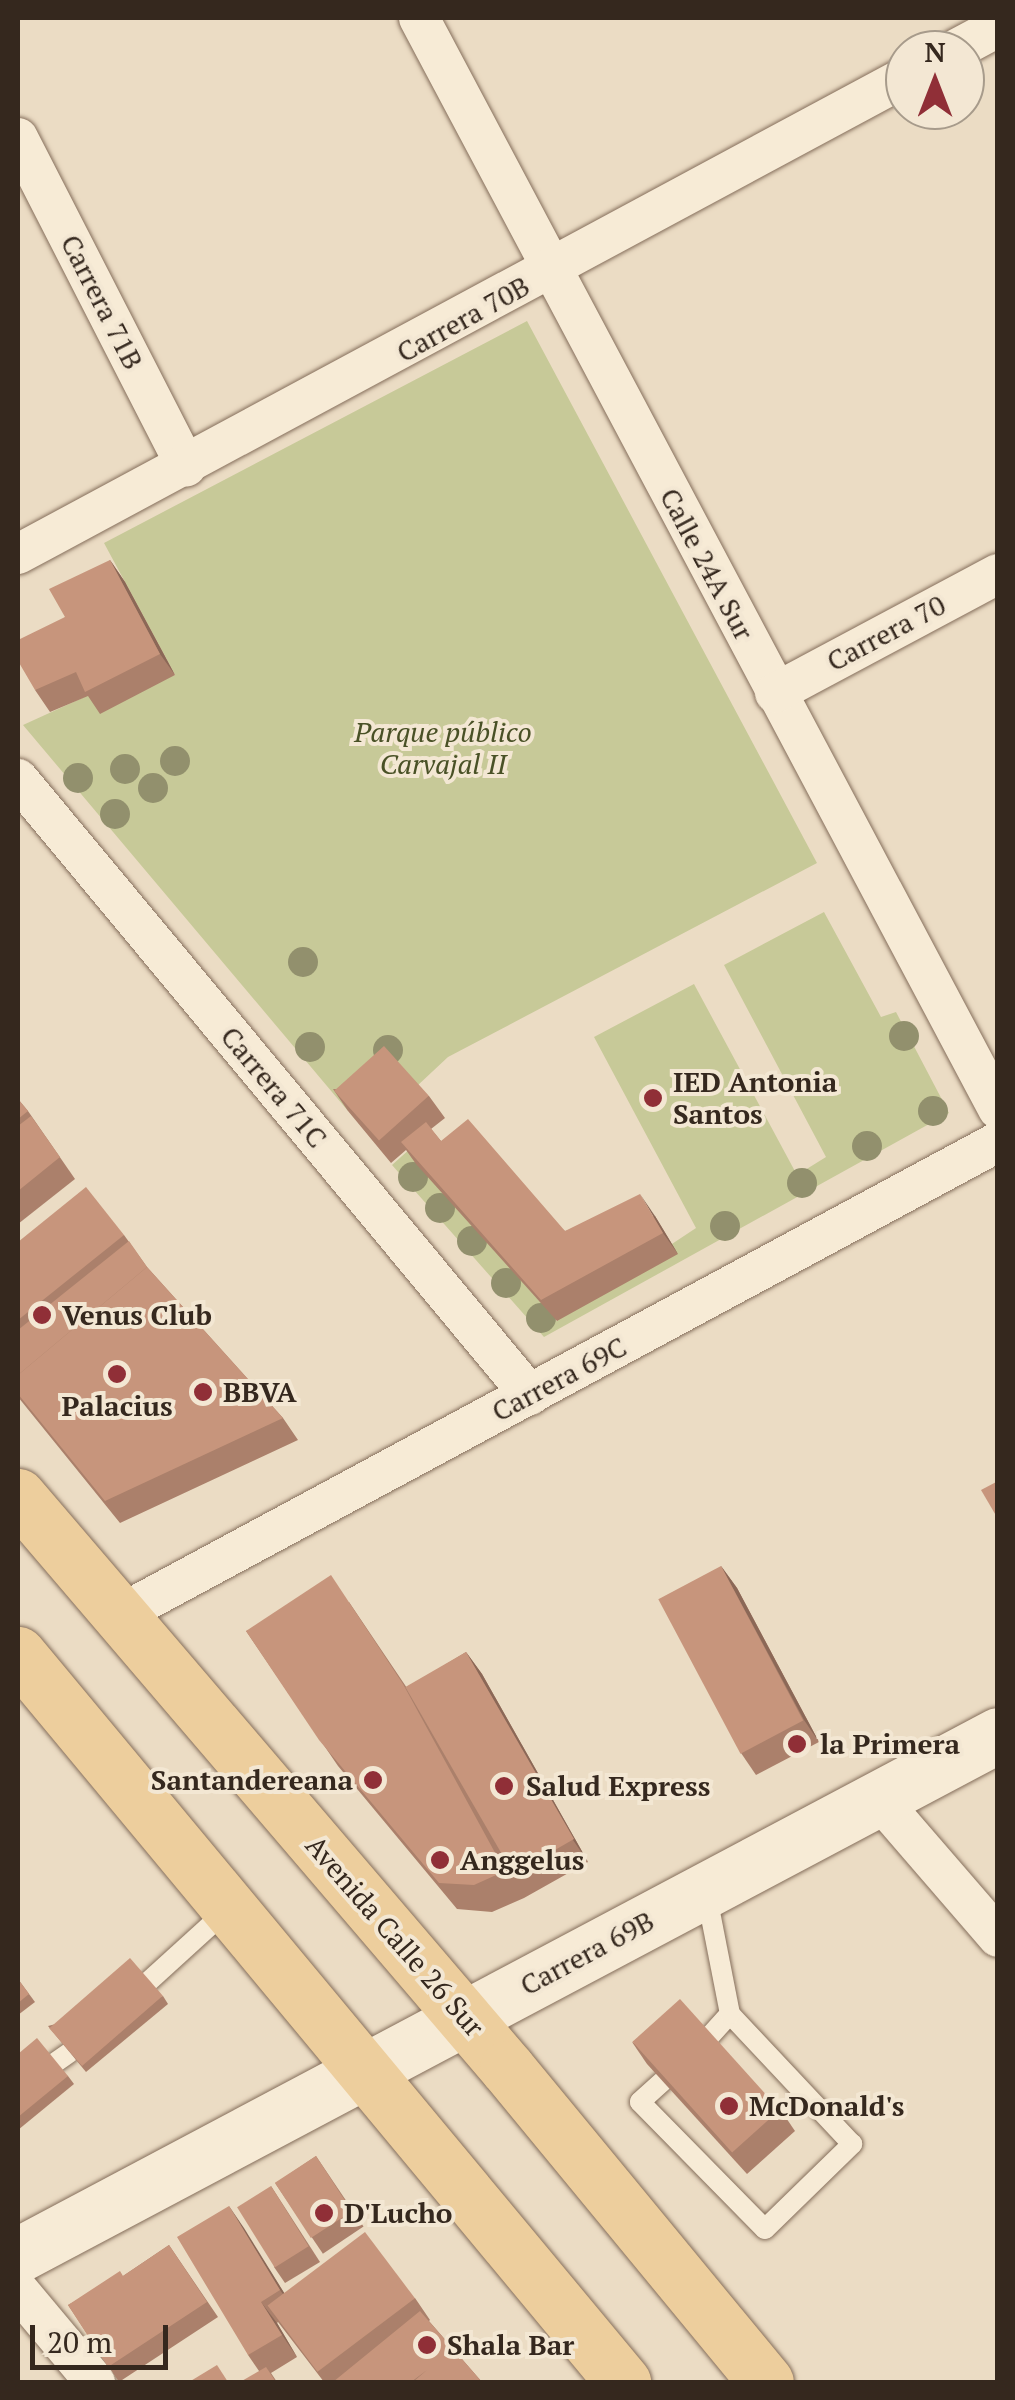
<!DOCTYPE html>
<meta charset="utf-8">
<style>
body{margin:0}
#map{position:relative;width:1015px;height:2400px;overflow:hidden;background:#ebdcc4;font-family:"PT Serif",serif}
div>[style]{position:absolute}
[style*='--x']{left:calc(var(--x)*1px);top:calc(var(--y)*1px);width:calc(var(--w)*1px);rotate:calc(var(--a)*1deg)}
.green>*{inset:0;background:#c7c998}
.roads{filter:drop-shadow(0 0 2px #856e5b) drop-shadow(0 0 2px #856e5b)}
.lane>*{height:20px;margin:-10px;padding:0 10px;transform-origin:10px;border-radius:10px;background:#f7ebd6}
.street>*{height:40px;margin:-20px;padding:0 20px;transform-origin:20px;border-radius:20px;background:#f7ebd6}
.secondary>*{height:55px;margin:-27.5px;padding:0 27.5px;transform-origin:27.5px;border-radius:27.5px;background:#f7ebd6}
.primary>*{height:55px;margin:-27.5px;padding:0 27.5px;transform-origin:27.5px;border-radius:27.5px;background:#edce9d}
.trees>*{width:30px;height:30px;margin:-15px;border-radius:50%;background:#92906d}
.wall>*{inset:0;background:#ab806b;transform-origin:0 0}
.shaded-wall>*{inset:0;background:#8b6857}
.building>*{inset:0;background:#c7957c;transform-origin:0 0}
.dots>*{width:28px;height:28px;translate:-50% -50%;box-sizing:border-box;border:5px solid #f3e7d3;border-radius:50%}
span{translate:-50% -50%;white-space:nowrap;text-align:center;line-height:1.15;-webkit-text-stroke:8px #f3e7d3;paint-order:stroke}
.street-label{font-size:28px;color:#35281e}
.park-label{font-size:28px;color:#495126;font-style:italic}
.poi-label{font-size:28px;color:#35281e;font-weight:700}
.left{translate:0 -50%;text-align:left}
.right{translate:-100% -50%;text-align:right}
.frame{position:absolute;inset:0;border:20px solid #35281e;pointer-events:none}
.north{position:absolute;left:885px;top:30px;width:100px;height:100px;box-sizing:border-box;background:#f3e7d3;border:2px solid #a79b8b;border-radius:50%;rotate:0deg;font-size:28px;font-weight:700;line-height:40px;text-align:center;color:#35281e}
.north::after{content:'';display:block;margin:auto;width:35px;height:45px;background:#902f37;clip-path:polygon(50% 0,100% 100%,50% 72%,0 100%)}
.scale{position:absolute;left:30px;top:2325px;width:138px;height:45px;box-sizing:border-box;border:5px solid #35281e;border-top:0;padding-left:12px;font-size:30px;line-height:35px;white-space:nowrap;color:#35281e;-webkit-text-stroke:8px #f3e7d3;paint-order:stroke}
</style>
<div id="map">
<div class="green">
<div style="clip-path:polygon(527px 321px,817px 863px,448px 1057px,417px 1086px,348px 1111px,23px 725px,91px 694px,175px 675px,104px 543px)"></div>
<div style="clip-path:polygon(824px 912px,881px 1017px,896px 1012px,949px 1113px,544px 1337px,392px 1165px,431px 1130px,556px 1321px,696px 1228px,594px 1037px,694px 984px,797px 1175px,826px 1157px,724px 965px)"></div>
</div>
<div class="roads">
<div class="lane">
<div style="--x:149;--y:1981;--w:104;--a:-42.3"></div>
<div style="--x:709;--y:2037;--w:31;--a:-48"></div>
<div style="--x:56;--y:2062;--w:16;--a:-35"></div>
<div style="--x:663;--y:2081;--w:31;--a:138"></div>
<div style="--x:640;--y:2102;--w:178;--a:45.5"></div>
<div style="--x:765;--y:2229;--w:122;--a:-44.3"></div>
<div style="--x:852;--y:2144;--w:178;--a:-133.2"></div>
<div style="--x:730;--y:2014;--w:124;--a:-101.1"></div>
</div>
<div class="street">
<div style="--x:419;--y:18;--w:1235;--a:62.04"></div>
<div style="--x:955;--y:50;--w:49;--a:-28.1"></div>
<div style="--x:18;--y:138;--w:369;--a:62.9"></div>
<div style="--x:18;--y:554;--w:1007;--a:-28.27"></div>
<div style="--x:775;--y:693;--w:253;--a:-28.1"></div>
<div style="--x:18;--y:779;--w:801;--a:50.27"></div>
<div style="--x:119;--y:1615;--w:998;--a:-28.29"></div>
<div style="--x:879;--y:1799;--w:182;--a:49.2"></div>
<div style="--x:18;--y:2290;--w:120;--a:50.1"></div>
</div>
<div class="secondary">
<div style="--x:18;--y:2255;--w:1109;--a:-27.95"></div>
</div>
<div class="primary">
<div style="--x:18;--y:1496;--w:753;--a:49.47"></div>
<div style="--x:507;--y:2068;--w:407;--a:50.5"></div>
<div style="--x:18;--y:1654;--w:947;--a:50.27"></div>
</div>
</div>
<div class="trees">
<div style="left:175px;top:761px"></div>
<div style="left:125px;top:769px"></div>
<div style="left:78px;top:778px"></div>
<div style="left:153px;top:788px"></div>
<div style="left:115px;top:814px"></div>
<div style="left:303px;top:962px"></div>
<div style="left:904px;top:1036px"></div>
<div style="left:310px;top:1047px"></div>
<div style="left:388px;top:1050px"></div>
<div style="left:933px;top:1111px"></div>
<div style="left:867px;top:1146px"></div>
<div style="left:413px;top:1177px"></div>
<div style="left:802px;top:1183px"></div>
<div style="left:440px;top:1208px"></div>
<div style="left:725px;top:1226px"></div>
<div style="left:472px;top:1241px"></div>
<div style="left:506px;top:1283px"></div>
<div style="left:541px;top:1318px"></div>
</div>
<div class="wall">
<div style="clip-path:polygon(110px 560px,125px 582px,175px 675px,100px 714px,88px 696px,50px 712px,35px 690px,65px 617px)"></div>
<div style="clip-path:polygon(333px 1089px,429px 1096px,445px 1118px,431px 1129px,441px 1141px,565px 1231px,655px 1216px,678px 1254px,557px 1321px,416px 1164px,406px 1150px,391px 1163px,348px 1111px)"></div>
<div style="clip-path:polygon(18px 1099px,28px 1111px,75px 1179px,18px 1224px)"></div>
<div style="clip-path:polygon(124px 1235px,147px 1267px,283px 1418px,298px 1440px,120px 1523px,18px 1397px,18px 1242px)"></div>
<div style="clip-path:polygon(721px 1566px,737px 1588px,819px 1742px,756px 1775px,741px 1753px)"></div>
<div style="clip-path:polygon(349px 1602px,407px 1688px,466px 1652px,482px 1674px,588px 1862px,524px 1898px,492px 1912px,457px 1909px,338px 1766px,246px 1631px)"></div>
<div style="clip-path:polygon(18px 1979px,35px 2002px,18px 2015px)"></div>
<div style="clip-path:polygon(163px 1996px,168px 2004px,86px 2072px,48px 2026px)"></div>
<div style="clip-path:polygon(632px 2042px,780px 2109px,795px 2131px,747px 2174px,647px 2064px)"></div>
<div style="clip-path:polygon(18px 2054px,68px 2076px,74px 2084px,18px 2130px)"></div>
<div style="left:316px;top:2156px;width:85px;height:49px;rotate:56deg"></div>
<div style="clip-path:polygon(271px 2186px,320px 2262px,285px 2283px,274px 2267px)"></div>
<div style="clip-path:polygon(229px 2206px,284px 2293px,415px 2298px,430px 2320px,429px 2321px,482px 2382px,324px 2382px,278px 2322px,277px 2323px,297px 2357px,271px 2373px,277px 2382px,259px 2371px,248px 2355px)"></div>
<div style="clip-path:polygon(169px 2245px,218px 2317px,119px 2382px,68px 2305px,123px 2276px)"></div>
</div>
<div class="shaded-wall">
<div style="clip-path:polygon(110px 560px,125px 582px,175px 675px,160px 654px)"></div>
<div style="clip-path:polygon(640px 1194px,655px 1216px,678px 1254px,663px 1233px)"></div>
<div style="clip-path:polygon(721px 1566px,737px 1588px,819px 1742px,804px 1720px)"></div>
<div style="clip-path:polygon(466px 1652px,482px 1674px,588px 1862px,573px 1840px)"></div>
<div style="clip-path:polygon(229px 2206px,244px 2228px,296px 2312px,280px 2290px)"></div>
<div style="clip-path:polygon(261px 2302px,277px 2323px,297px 2357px,282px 2335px)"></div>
</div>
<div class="building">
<div style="clip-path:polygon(110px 560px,160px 654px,85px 692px,76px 672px,35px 690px,18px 661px,18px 640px,65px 617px,49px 589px)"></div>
<div style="left:384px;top:1046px;width:67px;height:67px;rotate:48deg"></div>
<div style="clip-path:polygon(18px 1099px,28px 1111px,18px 1119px)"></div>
<div style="clip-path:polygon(31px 1116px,60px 1157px,18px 1191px,18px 1126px)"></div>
<div style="clip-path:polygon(468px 1119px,565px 1231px,640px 1194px,663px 1233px,541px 1300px,401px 1142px,426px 1122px,441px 1141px)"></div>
<div style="clip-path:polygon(86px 1187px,124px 1235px,18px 1320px,18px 1242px)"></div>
<div style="clip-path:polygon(129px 1241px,147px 1267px,18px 1375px,18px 1330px)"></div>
<div style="clip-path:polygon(147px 1267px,283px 1418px,105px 1501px,18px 1394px,18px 1375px)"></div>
<div style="clip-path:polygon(998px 1481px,998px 1519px,981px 1490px)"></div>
<div style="left:721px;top:1566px;width:175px;height:71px;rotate:62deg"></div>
<div style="clip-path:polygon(331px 1575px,403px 1684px,505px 1871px,474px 1885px,439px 1883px,319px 1740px,246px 1631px)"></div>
<div style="left:466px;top:1652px;width:216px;height:70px;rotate:60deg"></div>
<div style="left:130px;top:1958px;width:50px;height:107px;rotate:49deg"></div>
<div style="clip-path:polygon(18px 1979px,29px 1994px,18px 2003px)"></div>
<div style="left:680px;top:1999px;width:149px;height:64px;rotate:48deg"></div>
<div style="clip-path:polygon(37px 2038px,68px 2076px,18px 2117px,18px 2054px)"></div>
<div style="left:316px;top:2156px;width:66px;height:49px;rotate:57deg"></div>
<div style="left:271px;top:2186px;width:71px;height:40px;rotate:58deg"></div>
<div style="clip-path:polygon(229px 2206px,280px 2290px,261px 2302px,282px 2335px,248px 2355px,177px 2237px)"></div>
<div style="left:365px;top:2232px;width:83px;height:122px;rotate:53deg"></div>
<div style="clip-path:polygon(169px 2245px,207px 2302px,108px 2367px,68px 2305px,120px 2271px,123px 2276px)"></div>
<div style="clip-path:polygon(420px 2311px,481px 2381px,479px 2382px,413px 2382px,427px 2370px,411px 2382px,333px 2382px)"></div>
<div style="clip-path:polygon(217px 2365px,228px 2382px,189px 2382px)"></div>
<div style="clip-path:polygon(266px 2367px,276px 2382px,240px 2382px)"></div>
</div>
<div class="dots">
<div style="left:653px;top:1098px;background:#902f37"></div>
<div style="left:42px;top:1315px;background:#902f37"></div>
<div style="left:117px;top:1374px;background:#902f37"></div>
<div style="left:203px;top:1392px;background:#902f37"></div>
<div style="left:797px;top:1744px;background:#902f37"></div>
<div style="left:373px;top:1780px;background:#902f37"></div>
<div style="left:504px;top:1786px;background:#902f37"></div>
<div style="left:440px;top:1860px;background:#902f37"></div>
<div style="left:729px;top:2106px;background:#902f37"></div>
<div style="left:324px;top:2213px;background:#902f37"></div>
<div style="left:427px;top:2345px;background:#902f37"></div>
</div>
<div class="street-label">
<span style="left:102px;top:302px;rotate:63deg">Carrera 71B</span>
<span style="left:463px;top:319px;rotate:-29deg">Carrera 70B</span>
<span style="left:707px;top:564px;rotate:62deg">Calle 24A Sur</span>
<span style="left:886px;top:633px;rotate:-28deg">Carrera 70</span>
<span style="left:274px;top:1087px;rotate:50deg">Carrera 71C</span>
<span style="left:559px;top:1379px;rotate:-28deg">Carrera 69C</span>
<span style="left:395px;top:1936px;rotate:49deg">Avenida Calle 26 Sur</span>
<span style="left:587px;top:1953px;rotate:-28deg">Carrera 69B</span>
</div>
<div class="park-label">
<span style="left:443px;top:748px">Parque público<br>Carvajal II</span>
</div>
<div class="poi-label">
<span class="left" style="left:673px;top:1098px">IED Antonia<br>Santos</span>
<span class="left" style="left:62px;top:1315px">Venus Club</span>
<span class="left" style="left:223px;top:1392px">BBVA</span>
<span style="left:117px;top:1406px">Palacius</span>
<span class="left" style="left:820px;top:1744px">la Primera</span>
<span class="right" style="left:353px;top:1780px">Santandereana</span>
<span class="left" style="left:526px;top:1786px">Salud Express</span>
<span class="left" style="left:460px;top:1860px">Anggelus</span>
<span class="left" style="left:749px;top:2106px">McDonald's</span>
<span class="left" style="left:344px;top:2213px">D'Lucho</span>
<span class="left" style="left:447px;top:2345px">Shala Bar</span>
</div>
<div class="frame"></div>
<div class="north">N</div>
<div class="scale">20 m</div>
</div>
